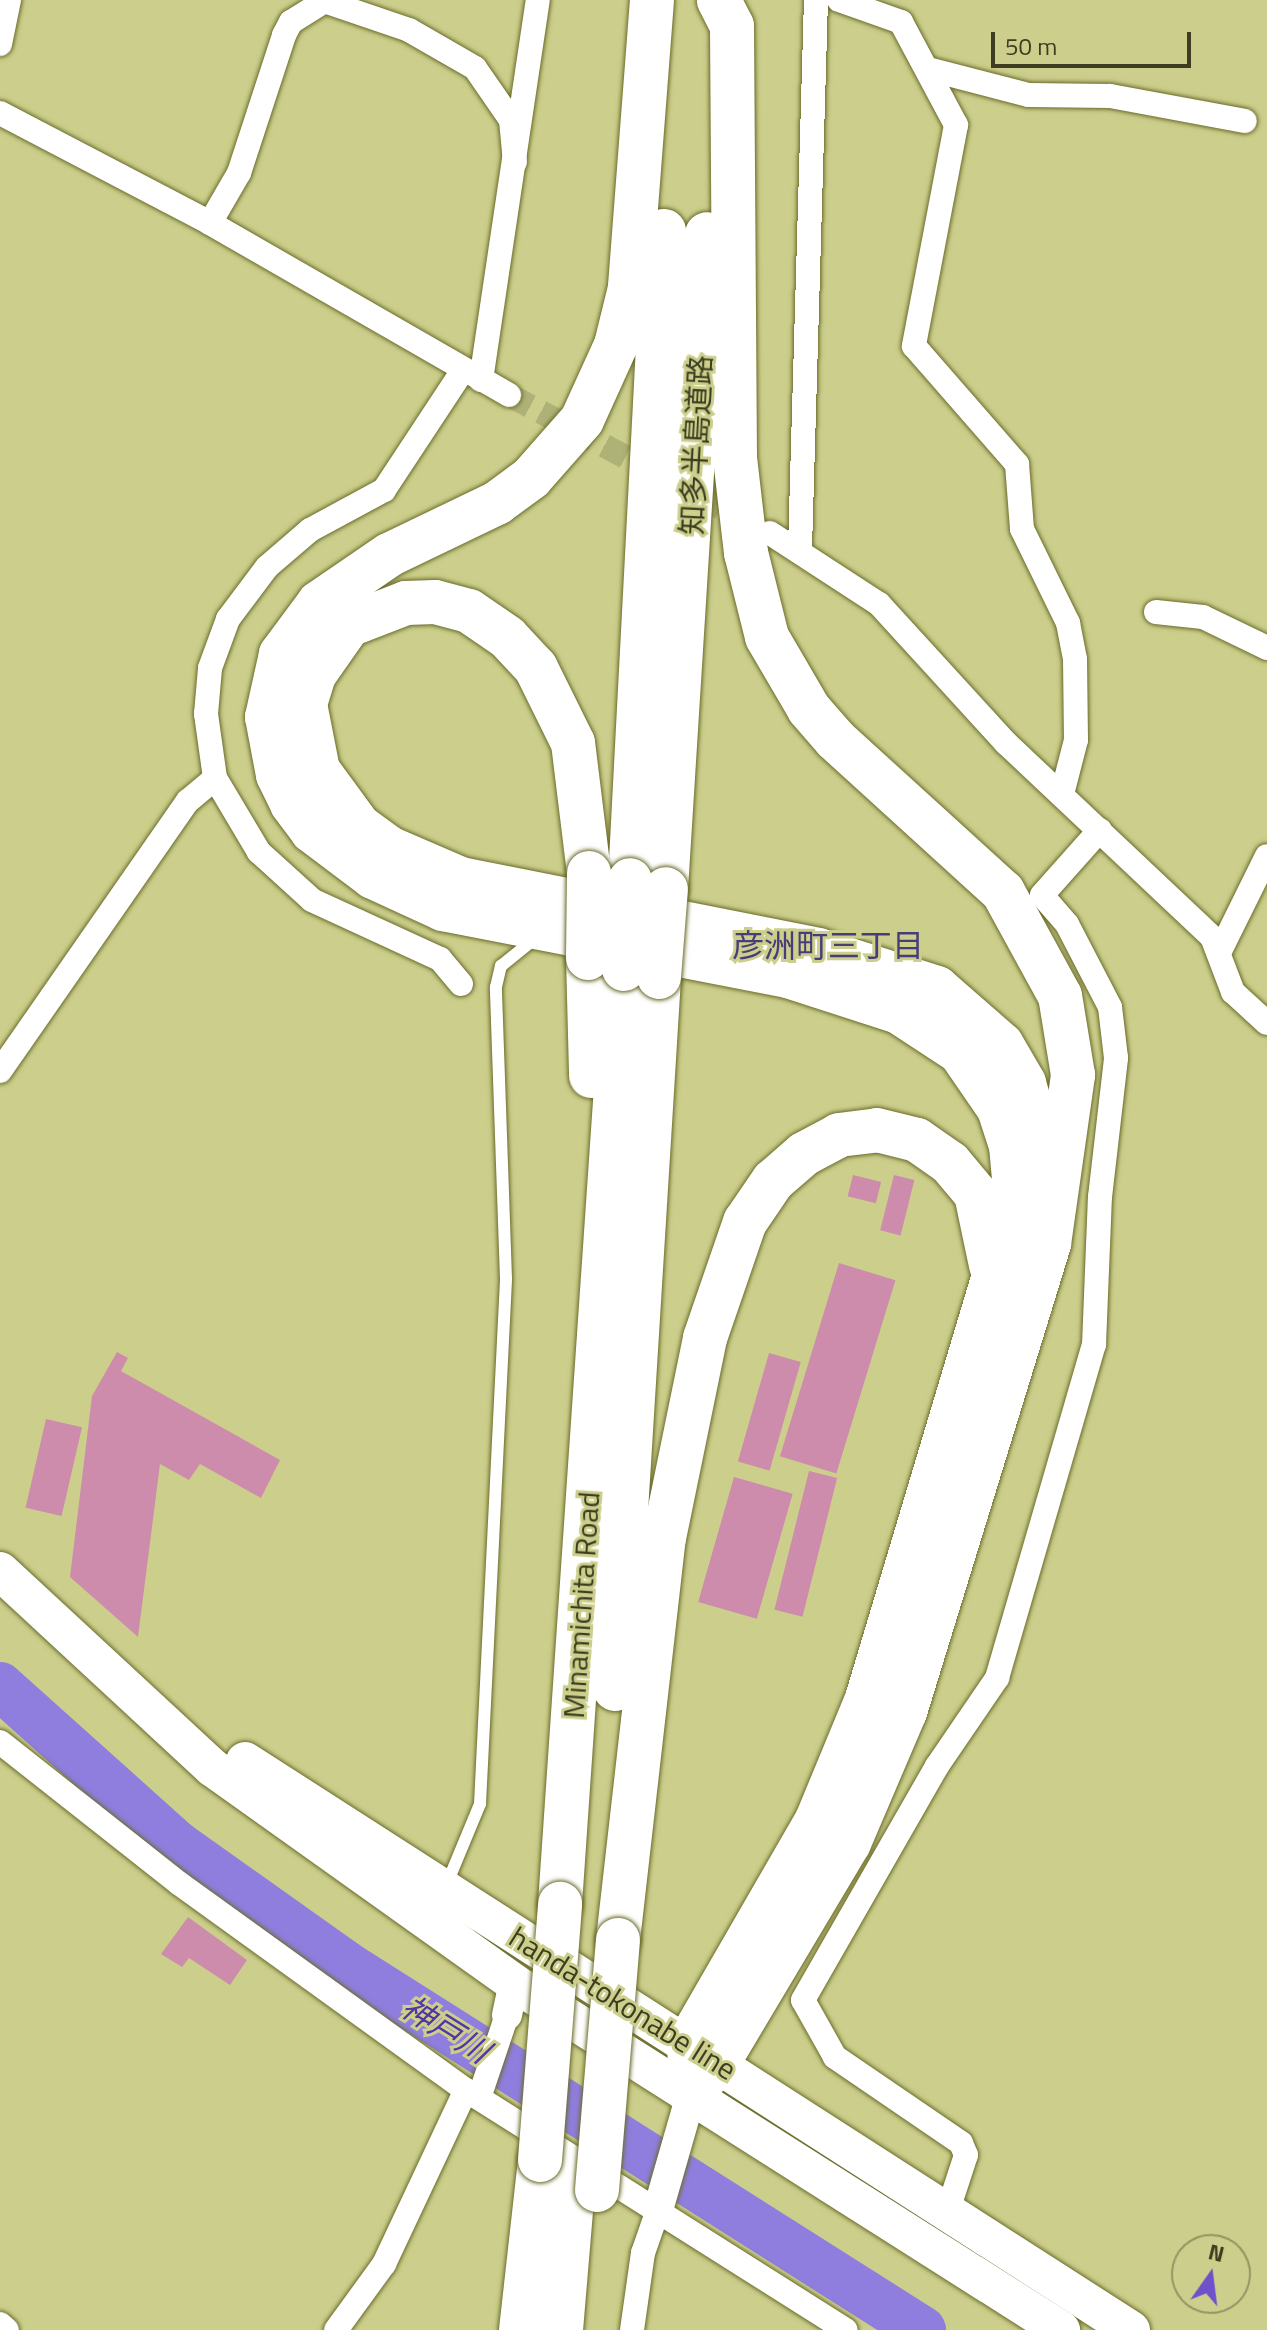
<!DOCTYPE html>
<meta charset="utf-8">
<style>
body{margin:0}
#map{position:relative;width:1267px;height:2330px;overflow:hidden;background:#cccf8b;font-family:"Titillium Web","Noto Sans JP",sans-serif}
div>[style]{position:absolute}
[style*='--x']{left:calc(var(--x)*1px);top:calc(var(--y)*1px);width:calc(var(--w)*1px);rotate:calc(var(--a)*1deg)}
.river>*{height:48px;margin:-24px;padding:0 24px;transform-origin:24px;border-radius:24px;background:#8f7ede}
.building>*{inset:0;background:#cd8cab;transform-origin:0 0}
.minor-tunnel>*{height:24px;margin-top:-12px;transform-origin:0;background:repeating-linear-gradient(90deg,#afb276 0 24px,transparent 0 36px)}
.roads{filter:drop-shadow(0 0 2px #6b6c2b) drop-shadow(0 0 2px #6b6c2b)}
.service>*{height:12px;margin:-6px;padding:0 6px;transform-origin:6px;border-radius:6px;background:#fff}
.minor>*{height:24px;margin:-12px;padding:0 12px;transform-origin:12px;border-radius:12px;background:#fff}
.tertiary>*{height:30px;margin:-15px;padding:0 15px;transform-origin:15px;border-radius:15px;background:#fff}
.primary>*{height:38px;margin:-19px;padding:0 19px;transform-origin:19px;border-radius:19px;background:#fff}
.motorway>*{height:44px;margin:-22px;padding:0 22px;transform-origin:22px;border-radius:22px;background:#fff}
.bridges{filter:drop-shadow(0 0 2px #6b6c2b) drop-shadow(0 0 2px #6b6c2b)}
.motorway-bridge>*{height:44px;margin:-22px;padding:0 22px;transform-origin:22px;border-radius:22px;background:#fff}
span{translate:-50% -50%;white-space:nowrap;text-align:center;line-height:1.15;-webkit-text-stroke:6px #cccf8b;paint-order:stroke}
.street-label{font-size:30px;color:#3c3d21}
.neighbourhood-label{font-size:32px;color:#483c79}
.water-label{font-size:32px;color:#5335a5;font-style:italic}
.north{position:absolute;left:1171px;top:2234px;width:80px;height:80px;box-sizing:border-box;background:#cccf8b;border:2px solid #929561;border-radius:50%;rotate:14deg;font-size:22px;font-weight:700;line-height:32px;text-align:center;color:#3c3d21}
.north::after{content:'';display:block;margin:auto;width:28px;height:36px;background:#6e51cb;clip-path:polygon(50% 0,100% 100%,50% 72%,0 100%)}
.scale{position:absolute;left:991px;top:32px;width:200px;height:36px;box-sizing:border-box;border:4px solid #3c3d21;border-top:0;padding-left:10px;font-size:24px;line-height:28px;white-space:nowrap;color:#3c3d21;-webkit-text-stroke:6px #cccf8b;paint-order:stroke}
</style>
<div id="map">
<div class="river">
<div style="--x:0;--y:1686;--w:237;--a:41.9"></div>
<div style="--x:176;--y:1844;--w:209;--a:35.4"></div>
<div style="--x:346;--y:1965;--w:682;--a:32.36"></div>
</div>
<div class="building">
<div style="left:853px;top:1175px;width:29px;height:22px;rotate:14deg"></div>
<div style="left:894px;top:1175px;width:21px;height:57px;rotate:14deg"></div>
<div style="left:839px;top:1263px;width:59px;height:202px;rotate:17deg"></div>
<div style="clip-path:polygon(117px 1352px,128px 1358px,121px 1371px,280px 1460px,261px 1498px,200px 1464px,189px 1480px,160px 1464px,138px 1637px,70px 1577px,92px 1396px)"></div>
<div style="left:769px;top:1353px;width:33px;height:113px;rotate:16deg"></div>
<div style="left:46px;top:1419px;width:37px;height:91px;rotate:13deg"></div>
<div style="left:809px;top:1471px;width:29px;height:143px;rotate:14deg"></div>
<div style="left:734px;top:1477px;width:61px;height:130px;rotate:16deg"></div>
<div style="clip-path:polygon(188px 1917px,247px 1960px,230px 1985px,189px 1958px,182px 1967px,161px 1954px)"></div>
</div>
<div class="minor-tunnel">
<div style="--x:509;--y:395;--w:268;--a:28"></div>
</div>
<div class="roads">
<div class="service">
<div style="--x:446;--y:1886;--w:89;--a:-67.5"></div>
<div style="--x:480;--y:1804;--w:526;--a:-87.16"></div>
<div style="--x:506;--y:1279;--w:292;--a:-92"></div>
<div style="--x:496;--y:987;--w:22;--a:-77"></div>
<div style="--x:501;--y:966;--w:40;--a:-39"></div>
</div>
<div class="minor">
<div style="--x:839;--y:0;--w:66;--a:19.5"></div>
<div style="--x:901;--y:22;--w:117;--a:61.9"></div>
<div style="--x:956;--y:125;--w:225;--a:100.8"></div>
<div style="--x:914;--y:346;--w:157;--a:48.9"></div>
<div style="--x:1017;--y:464;--w:65;--a:85.6"></div>
<div style="--x:1022;--y:529;--w:105;--a:63.9"></div>
<div style="--x:1068;--y:623;--w:37;--a:79"></div>
<div style="--x:1075;--y:659;--w:81;--a:89.3"></div>
<div style="--x:1076;--y:740;--w:56;--a:104.5"></div>
<div style="--x:0;--y:44;--w:45;--a:-78.4"></div>
<div style="--x:932;--y:70;--w:100;--a:14.5"></div>
<div style="--x:1029;--y:95;--w:81;--a:0.7"></div>
<div style="--x:1110;--y:96;--w:137;--a:10.5"></div>
<div style="--x:0;--y:113;--w:237;--a:27.6"></div>
<div style="--x:210;--y:223;--w:345;--a:29.9"></div>
<div style="--x:210;--y:223;--w:58;--a:-59.9"></div>
<div style="--x:239;--y:173;--w:145;--a:-71.9"></div>
<div style="--x:284;--y:35;--w:15;--a:-62"></div>
<div style="--x:291;--y:22;--w:39;--a:-32"></div>
<div style="--x:324;--y:1;--w:90;--a:18.8"></div>
<div style="--x:409;--y:30;--w:76;--a:29.9"></div>
<div style="--x:475;--y:68;--w:63;--a:55.3"></div>
<div style="--x:511;--y:120;--w:42;--a:84.6"></div>
<div style="--x:481;--y:380;--w:384;--a:-81.5"></div>
<div style="--x:770;--y:533;--w:130;--a:33.1"></div>
<div style="--x:879;--y:604;--w:188;--a:47.6"></div>
<div style="--x:1006;--y:743;--w:283;--a:43.3"></div>
<div style="--x:1212;--y:937;--w:59;--a:69.1"></div>
<div style="--x:1233;--y:992;--w:46;--a:42.4"></div>
<div style="--x:800;--y:548;--w:548;--a:-88.33"></div>
<div style="--x:1156;--y:612;--w:47;--a:6.1"></div>
<div style="--x:1203;--y:617;--w:71;--a:25.8"></div>
<div style="--x:1219;--y:953;--w:108;--a:-63.7"></div>
<div style="--x:461;--y:984;--w:33;--a:-130"></div>
<div style="--x:440;--y:959;--w:141;--a:-155.3"></div>
<div style="--x:312;--y:900;--w:72;--a:-137.8"></div>
<div style="--x:259;--y:852;--w:86;--a:-120.7"></div>
<div style="--x:215;--y:778;--w:65;--a:-98"></div>
<div style="--x:206;--y:714;--w:46;--a:-85"></div>
<div style="--x:210;--y:668;--w:52;--a:-69.8"></div>
<div style="--x:228;--y:619;--w:65;--a:-53.1"></div>
<div style="--x:267;--y:567;--w:57;--a:-40.7"></div>
<div style="--x:310;--y:530;--w:84;--a:-28.4"></div>
<div style="--x:384;--y:490;--w:144;--a:-56.6"></div>
<div style="--x:0;--y:1071;--w:329;--a:-55.2"></div>
<div style="--x:188;--y:801;--w:35;--a:-40"></div>
<div style="--x:0;--y:1742;--w:229;--a:38.3"></div>
<div style="--x:180;--y:1884;--w:352;--a:35.8"></div>
<div style="--x:466;--y:2090;--w:449;--a:32.3"></div>
<div style="--x:479;--y:2098;--w:88;--a:-71.4"></div>
<div style="--x:948;--y:2210;--w:58;--a:-71.9"></div>
<div style="--x:966;--y:2155;--w:13;--a:-113"></div>
<div style="--x:961;--y:2143;--w:153;--a:-145.7"></div>
<div style="--x:835;--y:2057;--w:65;--a:-119.3"></div>
<div style="--x:803;--y:2000;--w:270;--a:-60.2"></div>
<div style="--x:937;--y:1766;--w:107;--a:-55.7"></div>
<div style="--x:997;--y:1678;--w:347;--a:-73.8"></div>
<div style="--x:1094;--y:1345;--w:148;--a:-87.7"></div>
<div style="--x:1100;--y:1197;--w:140;--a:-83.4"></div>
<div style="--x:1116;--y:1058;--w:51;--a:-96.7"></div>
<div style="--x:1110;--y:1007;--w:93;--a:-117.4"></div>
<div style="--x:1067;--y:924;--w:38;--a:-131"></div>
<div style="--x:1042;--y:895;--w:87;--a:-48.3"></div>
<div style="--x:0;--y:2324;--w:9;--a:41"></div>
<div style="--x:336;--y:2330;--w:82;--a:-54"></div>
<div style="--x:384;--y:2264;--w:192;--a:-64.8"></div>
<div style="--x:632;--y:2330;--w:78;--a:-81.9"></div>
<div style="--x:643;--y:2253;--w:46;--a:-70.8"></div>
</div>
<div class="tertiary">
<div style="--x:507;--y:2015;--w:33;--a:-78"></div>
<div style="--x:658;--y:2210;--w:120;--a:-74"></div>
</div>
<div class="primary">
<div style="--x:0;--y:1571;--w:290;--a:42.8"></div>
<div style="--x:213;--y:1768;--w:370;--a:35.5"></div>
<div style="--x:514;--y:1983;--w:648;--a:32.39"></div>
<div style="--x:245;--y:1761;--w:1053;--a:32.71"></div>
</div>
<div class="motorway">
<div style="--x:652;--y:0;--w:289;--a:94.4"></div>
<div style="--x:630;--y:288;--w:59;--a:103.8"></div>
<div style="--x:616;--y:345;--w:82;--a:114.4"></div>
<div style="--x:582;--y:420;--w:77;--a:131.3"></div>
<div style="--x:531;--y:478;--w:42;--a:143.7"></div>
<div style="--x:497;--y:503;--w:120;--a:154.3"></div>
<div style="--x:389;--y:555;--w:85;--a:145.6"></div>
<div style="--x:319;--y:603;--w:64;--a:126.7"></div>
<div style="--x:281;--y:654;--w:65;--a:102.5"></div>
<div style="--x:267;--y:717;--w:59;--a:79.3"></div>
<div style="--x:278;--y:775;--w:32;--a:64"></div>
<div style="--x:292;--y:804;--w:34;--a:53"></div>
<div style="--x:312;--y:831;--w:76;--a:37"></div>
<div style="--x:373;--y:877;--w:77;--a:24.6"></div>
<div style="--x:443;--y:909;--w:351;--a:11"></div>
<div style="--x:788;--y:976;--w:117;--a:18"></div>
<div style="--x:899;--y:1012;--w:73;--a:33.3"></div>
<div style="--x:960;--y:1052;--w:69;--a:55.6"></div>
<div style="--x:999;--y:1109;--w:38;--a:72"></div>
<div style="--x:1011;--y:1145;--w:46;--a:85"></div>
<div style="--x:1015;--y:1191;--w:42;--a:101"></div>
<div style="--x:1007;--y:1232;--w:488;--a:106.7"></div>
<div style="--x:867;--y:1699;--w:131;--a:112.5"></div>
<div style="--x:817;--y:1820;--w:256;--a:120"></div>
<div style="--x:689;--y:2042;--w:53;--a:87.8"></div>
<div style="--x:589;--y:873;--w:131;--a:-97"></div>
<div style="--x:573;--y:743;--w:84;--a:-116.3"></div>
<div style="--x:536;--y:668;--w:42;--a:-133.1"></div>
<div style="--x:507;--y:637;--w:46;--a:-145.6"></div>
<div style="--x:469;--y:611;--w:35;--a:-165"></div>
<div style="--x:435;--y:602;--w:29;--a:178"></div>
<div style="--x:406;--y:603;--w:61;--a:158.9"></div>
<div style="--x:349;--y:625;--w:61;--a:125"></div>
<div style="--x:314;--y:675;--w:30;--a:107"></div>
<div style="--x:305;--y:704;--w:67;--a:78.9"></div>
<div style="--x:318;--y:770;--w:69;--a:53.8"></div>
<div style="--x:359;--y:826;--w:39;--a:36"></div>
<div style="--x:391;--y:849;--w:76;--a:23.2"></div>
<div style="--x:461;--y:879;--w:364;--a:11.2"></div>
<div style="--x:818;--y:950;--w:125;--a:17.7"></div>
<div style="--x:937;--y:988;--w:86;--a:41.2"></div>
<div style="--x:1002;--y:1045;--w:44;--a:59.9"></div>
<div style="--x:1024;--y:1083;--w:105;--a:74.5"></div>
<div style="--x:630;--y:880;--w:650;--a:-87"></div>
<div style="--x:666;--y:889;--w:656;--a:-86.42"></div>
<div style="--x:588;--y:958;--w:118;--a:88.5"></div>
<div style="--x:615;--y:1689;--w:713;--a:-86.46"></div>
<div style="--x:560;--y:1904;--w:937;--a:-86.08"></div>
<div style="--x:618;--y:1940;--w:405;--a:-83.5"></div>
<div style="--x:664;--y:1538;--w:204;--a:-78.4"></div>
<div style="--x:705;--y:1338;--w:123;--a:-71"></div>
<div style="--x:745;--y:1222;--w:50;--a:-55.7"></div>
<div style="--x:773;--y:1181;--w:41;--a:-41.1"></div>
<div style="--x:804;--y:1154;--w:40;--a:-28"></div>
<div style="--x:839;--y:1135;--w:38;--a:-7"></div>
<div style="--x:877;--y:1130;--w:41;--a:14"></div>
<div style="--x:917;--y:1140;--w:40;--a:34.9"></div>
<div style="--x:950;--y:1163;--w:40;--a:50"></div>
<div style="--x:976;--y:1194;--w:73;--a:78.1"></div>
<div style="--x:691;--y:2095;--w:44;--a:-50.5"></div>
<div style="--x:719;--y:2061;--w:254;--a:-59.2"></div>
<div style="--x:849;--y:1843;--w:142;--a:-66.9"></div>
<div style="--x:905;--y:1712;--w:490;--a:-72.9"></div>
<div style="--x:1049;--y:1244;--w:171;--a:-81.9"></div>
<div style="--x:1073;--y:1075;--w:80;--a:-99.3"></div>
<div style="--x:1060;--y:996;--w:119;--a:-118.7"></div>
<div style="--x:1003;--y:892;--w:227;--a:-137.7"></div>
<div style="--x:835;--y:739;--w:40;--a:-131"></div>
<div style="--x:809;--y:709;--w:83;--a:-120.3"></div>
<div style="--x:767;--y:637;--w:87;--a:-104"></div>
<div style="--x:746;--y:553;--w:96;--a:-96.6"></div>
<div style="--x:735;--y:458;--w:432;--a:-90.4"></div>
<div style="--x:732;--y:26;--w:29;--a:-117"></div>
<div style="--x:521;--y:2330;--w:171;--a:-83.6"></div>
<div style="--x:561;--y:2330;--w:155;--a:-85.2"></div>
</div>
</div>
<div class="bridges">
<div class="motorway-bridge">
<div style="--x:588;--y:958;--w:85;--a:-89.3"></div>
<div style="--x:624;--y:969;--w:89;--a:-86.1"></div>
<div style="--x:659;--y:977;--w:88;--a:-85.5"></div>
<div style="--x:540;--y:2160;--w:257;--a:-85.5"></div>
<div style="--x:597;--y:2190;--w:251;--a:-85.2"></div>
</div>
</div>
<div class="street-label">
<span style="left:696px;top:445px;rotate:-87deg">知多半島道路</span>
<span style="left:581px;top:1605px;rotate:-86deg">Minamichita Road</span>
<span style="left:623px;top:2003px;rotate:32deg">handa-tokonabe line</span>
</div>
<div class="neighbourhood-label">
<span style="left:828px;top:945px">彦洲町三丁目</span>
</div>
<div class="water-label">
<span style="left:446px;top:2029px;rotate:32deg">神戸川</span>
</div>
<div class="north">N</div>
<div class="scale">50 m</div>
</div>
